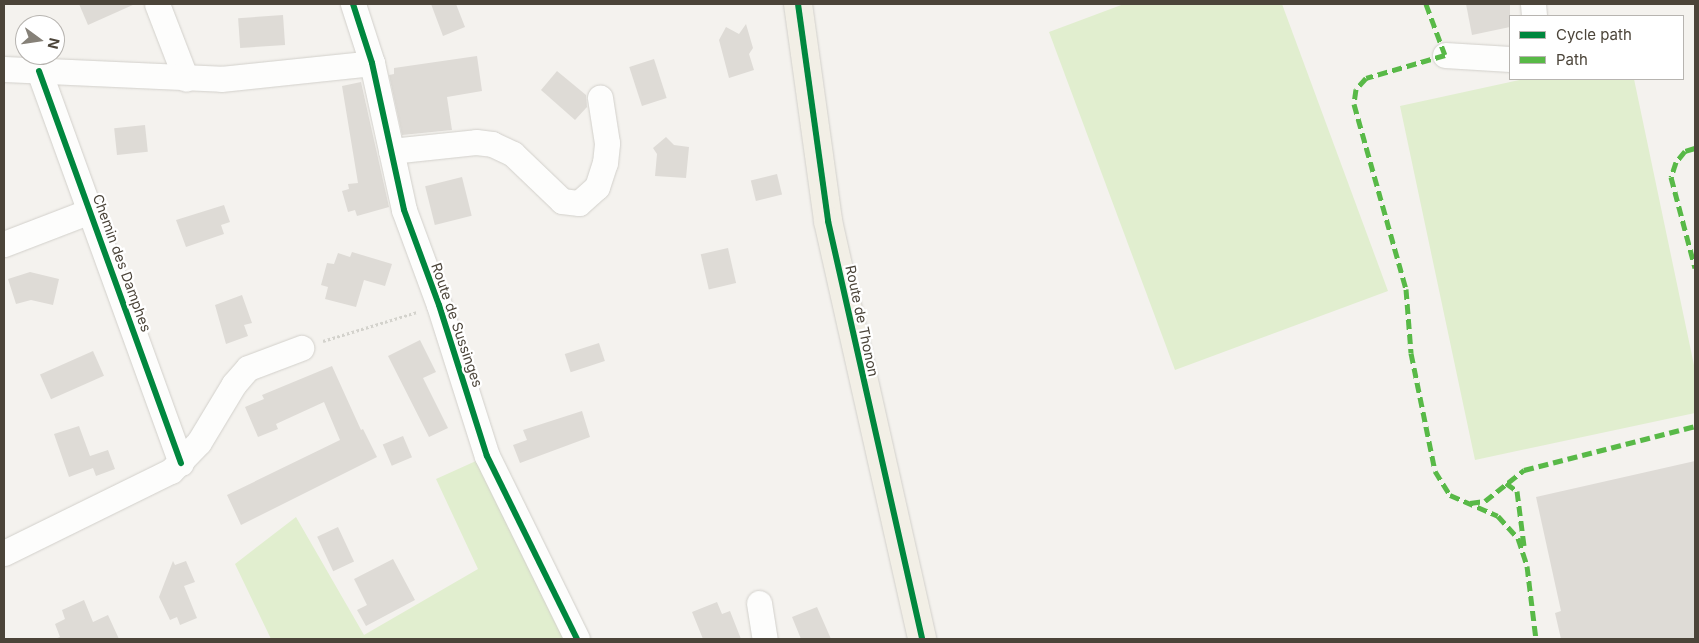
<!DOCTYPE html>
<style>
body{margin:0}
#map{position:relative;width:1699px;height:643px;overflow:hidden;background:#f4f2ee;font-family:Inter,sans-serif}
div>[style]{position:absolute}
[style*='--x']{left:calc(var(--x)*1px);top:calc(var(--y)*1px);width:calc(var(--w)*1px);rotate:calc(var(--a)*1deg)}
.green>*{inset:0;background:#e1eecf}
.building>*{inset:0;background:#dedbd6;transform-origin:0 0}
.path>*{height:3px;margin-top:-1.5px;transform-origin:0;background:repeating-linear-gradient(90deg,#d3d2cc 0 2.5px,transparent 0 5px)}
.roads{filter:drop-shadow(0 0 1px #d2d0cb) drop-shadow(0 0 1px #d2d0cb)}
.minor>*{height:25px;margin:-12.5px;padding:0 12.5px;transform-origin:12.5px;border-radius:12.5px;background:#fdfdfc}
.major>*{height:28px;margin:-14px;padding:0 14px;transform-origin:14px;border-radius:14px;background:#f2efe6}
.quiet>*{height:5px;margin-top:-2.5px;transform-origin:0;background:repeating-linear-gradient(90deg,#58b947 0 10px,transparent 0 15px)}
.cycleway>*{height:6px;margin:-3px;padding:0 3px;transform-origin:3px;border-radius:3px;background:#00873e}
span{translate:-50% -50%;white-space:nowrap;text-align:center;line-height:1.15;-webkit-text-stroke:4.5px #fff;paint-order:stroke}
.street-label{font-size:14px;color:#4b4439}
.frame{position:absolute;inset:0;border:5px solid #4b4439;pointer-events:none}
.legend{position:absolute;left:1509px;top:15px;width:175px;height:65px;box-sizing:border-box;background:#fff;border:1px solid #b7b4b0;margin:0;padding:6px 9px;list-style:none;font-size:15px;color:#4b4439}
.legend li{display:flex;align-items:center;gap:10px;height:25px}
.legend b{width:25px;border:1px solid #b7b4b0}
.north{position:absolute;left:15px;top:15px;width:50px;height:50px;box-sizing:border-box;background:#fff;border:1px solid #b7b4b0;border-radius:50%;rotate:104deg;font-size:14px;font-weight:700;line-height:20px;text-align:center;color:#4b4439}
.north::after{content:'';display:block;margin:auto;width:18px;height:22px;background:#868178;clip-path:polygon(50% 0,100% 100%,50% 72%,0 100%)}
</style>
<div id="map">
<div class="green">
<div style="clip-path:polygon(1124px 4px,1282px 4px,1388px 291px,1175px 370px,1049px 32px)"></div>
<div style="clip-path:polygon(1524px 79px,1634px 79px,1695px 370px,1695px 413px,1475px 460px,1400px 106px)"></div>
<div style="clip-path:polygon(487px 456px,577px 639px,271px 639px,235px 564px,296px 517px,364px 635px,478px 569px,436px 479px)"></div>
</div>
<div class="building">
<div style="clip-path:polygon(79px 4px,135px 4px,88px 25px)"></div>
<div style="clip-path:polygon(431px 4px,456px 4px,465px 27px,443px 36px)"></div>
<div style="clip-path:polygon(1466px 4px,1510px 4px,1510px 27px,1472px 35px)"></div>
<div style="left:283px;top:15px;width:30px;height:45px;rotate:86deg"></div>
<div style="clip-path:polygon(746px 24px,753px 48px,749px 54px,754px 70px,729px 78px,719px 40px,726px 27px,739px 34px)"></div>
<div style="clip-path:polygon(477px 56px,482px 91px,447px 97px,452px 130px,402px 135px,389px 75px,394px 74px,394px 68px)"></div>
<div style="left:654px;top:59px;width:41px;height:26px;rotate:72deg"></div>
<div style="clip-path:polygon(557px 71px,586px 95px,587px 107px,575px 120px,541px 90px)"></div>
<div style="clip-path:polygon(361px 82px,389px 207px,357px 216px,355px 210px,348px 212px,342px 191px,349px 189px,348px 184px,358px 183px,342px 86px)"></div>
<div style="left:145px;top:125px;width:27px;height:31px;rotate:84deg"></div>
<div style="clip-path:polygon(666px 137px,674px 145px,689px 147px,686px 178px,655px 176px,657px 154px,653px 148px)"></div>
<div style="left:777px;top:174px;width:21px;height:27px;rotate:76deg"></div>
<div style="left:462px;top:177px;width:40px;height:38px;rotate:76deg"></div>
<div style="clip-path:polygon(224px 205px,230px 222px,221px 225px,224px 234px,186px 247px,176px 220px)"></div>
<div style="left:728px;top:248px;width:36px;height:28px;rotate:77deg"></div>
<div style="clip-path:polygon(352px 252px,392px 264px,385px 286px,364px 280px,356px 307px,325px 299px,328px 287px,321px 285px,327px 263px,334px 264px,338px 253px,350px 257px)"></div>
<div style="clip-path:polygon(30px 272px,59px 279px,53px 305px,31px 300px,16px 304px,8px 279px)"></div>
<div style="clip-path:polygon(242px 295px,252px 323px,244px 325px,248px 336px,226px 344px,215px 305px)"></div>
<div style="clip-path:polygon(420px 340px,436px 372px,423px 378px,448px 428px,429px 437px,388px 356px)"></div>
<div style="left:599px;top:343px;width:19px;height:36px;rotate:72deg"></div>
<div style="left:93px;top:351px;width:27px;height:58px;rotate:66deg"></div>
<div style="clip-path:polygon(332px 366px,361px 430px,363px 429px,377px 457px,241px 525px,227px 495px,340px 440px,324px 402px,276px 424px,278px 429px,258px 437px,245px 407px,264px 399px,262px 395px)"></div>
<div style="clip-path:polygon(582px 411px,590px 437px,520px 463px,513px 445px,527px 440px,523px 430px)"></div>
<div style="clip-path:polygon(79px 426px,90px 456px,108px 450px,115px 469px,96px 476px,93px 468px,69px 477px,54px 434px)"></div>
<div style="left:403px;top:436px;width:23px;height:22px;rotate:67deg"></div>
<div style="clip-path:polygon(1695px 461px,1695px 639px,1561px 639px,1555px 613px,1561px 611px,1536px 497px)"></div>
<div style="left:338px;top:527px;width:38px;height:23px;rotate:65deg"></div>
<div style="clip-path:polygon(393px 559px,415px 600px,366px 626px,357px 610px,367px 605px,354px 579px)"></div>
<div style="clip-path:polygon(173px 561px,175px 565px,186px 561px,195px 582px,184px 586px,197px 618px,180px 625px,177px 617px,170px 620px,159px 597px)"></div>
<div style="clip-path:polygon(84px 600px,93px 622px,108px 615px,119px 639px,55px 639px,60px 637px,55px 624px,65px 619px,62px 610px)"></div>
<div style="clip-path:polygon(717px 602px,722px 614px,730px 611px,741px 639px,703px 639px,692px 612px)"></div>
<div style="clip-path:polygon(817px 607px,831px 639px,801px 639px,792px 617px)"></div>
</div>
<div class="path">
<div style="--x:323;--y:341;--w:98;--a:-17.1"></div>
</div>
<div class="roads">
<div class="minor">
<div style="--x:157;--y:4;--w:80;--a:68.9"></div>
<div style="--x:353;--y:4;--w:62;--a:72.1"></div>
<div style="--x:372;--y:63;--w:150;--a:77.7"></div>
<div style="--x:404;--y:210;--w:101;--a:69.8"></div>
<div style="--x:439;--y:305;--w:158;--a:72.4"></div>
<div style="--x:487;--y:456;--w:204;--a:63.8"></div>
<div style="--x:1533;--y:4;--w:12;--a:85"></div>
<div style="--x:1445;--y:55;--w:65;--a:3.5"></div>
<div style="--x:4;--y:69;--w:217;--a:2.6"></div>
<div style="--x:221;--y:79;--w:152;--a:-6"></div>
<div style="--x:39;--y:71;--w:417;--a:70.1"></div>
<div style="--x:391;--y:151;--w:85;--a:-6"></div>
<div style="--x:476;--y:142;--w:16;--a:7"></div>
<div style="--x:492;--y:144;--w:23;--a:25"></div>
<div style="--x:513;--y:154;--w:68;--a:43.8"></div>
<div style="--x:562;--y:201;--w:17;--a:7"></div>
<div style="--x:579;--y:203;--w:24;--a:-42"></div>
<div style="--x:597;--y:187;--w:25;--a:-72"></div>
<div style="--x:605;--y:163;--w:20;--a:-84"></div>
<div style="--x:607;--y:143;--w:46;--a:-98.8"></div>
<div style="--x:4;--y:244;--w:92;--a:-21"></div>
<div style="--x:4;--y:553;--w:186;--a:-26.2"></div>
<div style="--x:171;--y:471;--w:40;--a:-46"></div>
<div style="--x:199;--y:442;--w:68;--a:-58.9"></div>
<div style="--x:234;--y:384;--w:21;--a:-49"></div>
<div style="--x:248;--y:368;--w:57;--a:-20.7"></div>
<div style="--x:759;--y:603;--w:36;--a:81"></div>
</div>
<div class="major">
<div style="--x:798;--y:4;--w:219;--a:82.1"></div>
<div style="--x:828;--y:221;--w:428;--a:77.3"></div>
</div>
</div>
<div class="quiet">
<div style="--x:1426;--y:4;--w:54;--a:69.6"></div>
<div style="--x:1445;--y:55;--w:82;--a:163.8"></div>
<div style="--x:1366;--y:78;--w:15;--a:132"></div>
<div style="--x:1356;--y:89;--w:15;--a:98"></div>
<div style="--x:1354;--y:104;--w:192;--a:74.3"></div>
<div style="--x:1406;--y:289;--w:64;--a:85.5"></div>
<div style="--x:1411;--y:353;--w:120;--a:78.5"></div>
<div style="--x:1435;--y:471;--w:28;--a:58"></div>
<div style="--x:1450;--y:495;--w:52;--a:23.6"></div>
<div style="--x:1498;--y:516;--w:30;--a:48"></div>
<div style="--x:1518;--y:538;--w:29;--a:72"></div>
<div style="--x:1527;--y:566;--w:74;--a:83"></div>
<div style="--x:1695;--y:148;--w:10;--a:163"></div>
<div style="--x:1685;--y:151;--w:14;--a:129"></div>
<div style="--x:1676;--y:162;--w:16;--a:108"></div>
<div style="--x:1671;--y:177;--w:94;--a:75.2"></div>
<div style="--x:1506;--y:483;--w:14;--a:36"></div>
<div style="--x:1517;--y:491;--w:55;--a:82.7"></div>
<div style="--x:1470;--y:503;--w:15;--a:-8"></div>
<div style="--x:1485;--y:501;--w:50;--a:-38.5"></div>
<div style="--x:1524;--y:470;--w:177;--a:-14.4"></div>
</div>
<div class="cycleway">
<div style="--x:353;--y:4;--w:62;--a:72.1"></div>
<div style="--x:372;--y:63;--w:150;--a:77.7"></div>
<div style="--x:404;--y:210;--w:101;--a:69.8"></div>
<div style="--x:439;--y:305;--w:158;--a:72.4"></div>
<div style="--x:487;--y:456;--w:204;--a:63.8"></div>
<div style="--x:798;--y:4;--w:219;--a:82.1"></div>
<div style="--x:828;--y:221;--w:428;--a:77.3"></div>
<div style="--x:39;--y:71;--w:417;--a:70.1"></div>
</div>
<div class="street-label">
<span style="left:122px;top:263px;rotate:70deg">Chemin des Damphes</span>
<span style="left:862px;top:321px;rotate:78deg">Route de Thonon</span>
<span style="left:457px;top:325px;rotate:71deg">Route de Sussinges</span>
</div>
<div class="frame"></div>
<ul class="legend">
<li><b style="height:6px;background:#00873e"></b>Cycle path</li>
<li><b style="height:6px;background:#58b947"></b>Path</li>
</ul>
<div class="north">N</div>
</div>
